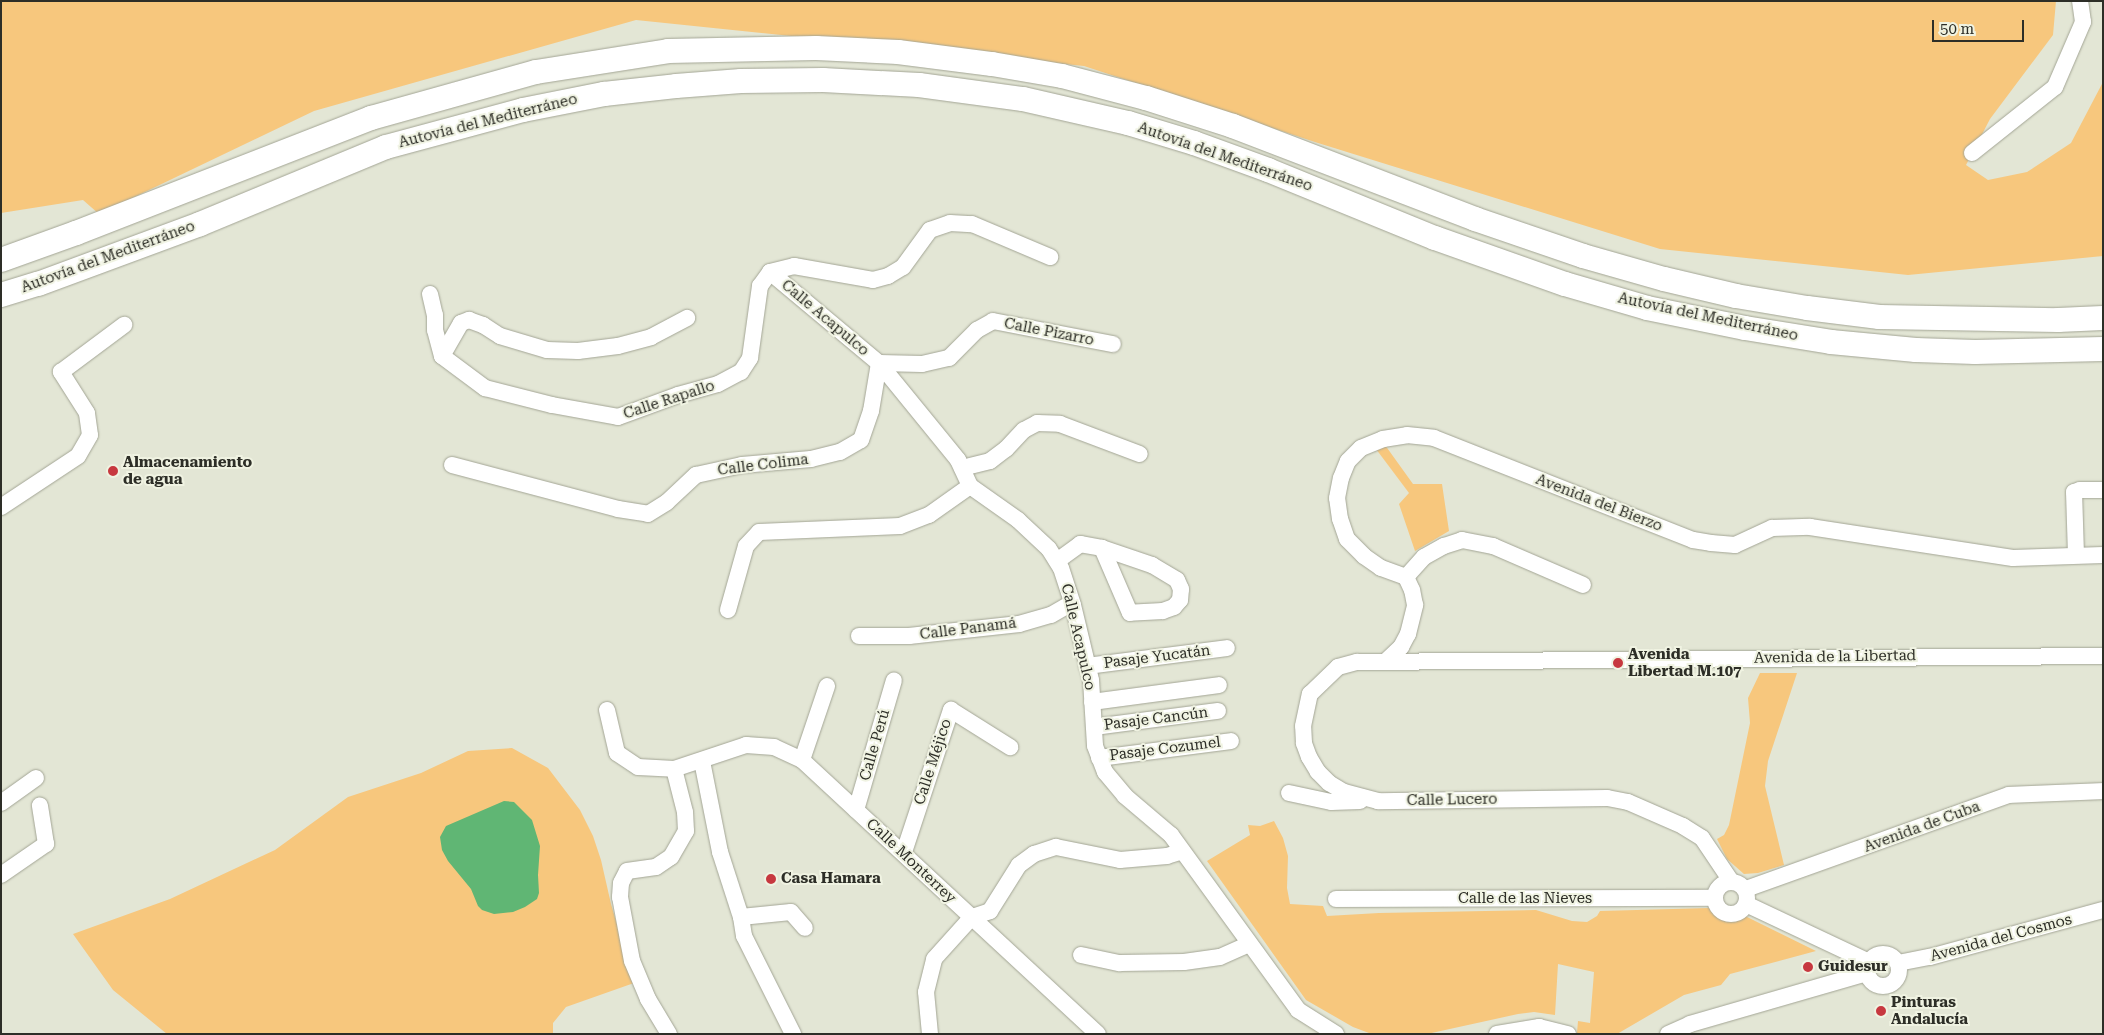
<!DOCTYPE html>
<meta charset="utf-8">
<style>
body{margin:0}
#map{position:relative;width:2104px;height:1035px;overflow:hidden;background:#e3e6d5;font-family:"Roboto Serif",serif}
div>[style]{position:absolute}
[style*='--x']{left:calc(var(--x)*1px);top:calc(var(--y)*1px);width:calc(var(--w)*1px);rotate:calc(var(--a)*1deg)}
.green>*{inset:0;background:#f7c77d}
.water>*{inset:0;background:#60b674}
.roads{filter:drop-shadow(0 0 1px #a3a595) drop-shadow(0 0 1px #a3a595)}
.minor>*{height:16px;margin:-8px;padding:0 8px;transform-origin:8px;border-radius:8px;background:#fff}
.minor>.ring{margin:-8px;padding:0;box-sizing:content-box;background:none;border:16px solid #fff;border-radius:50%}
.highway>*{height:24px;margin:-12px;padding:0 12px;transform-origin:12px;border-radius:12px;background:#fff}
.dots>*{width:14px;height:14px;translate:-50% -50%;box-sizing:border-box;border:2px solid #f0f3e2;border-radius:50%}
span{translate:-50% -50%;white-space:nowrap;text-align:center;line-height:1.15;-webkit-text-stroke:4px #f0f3e2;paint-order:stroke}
.street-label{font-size:15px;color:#2d2e27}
.poi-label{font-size:15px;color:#2d2e27;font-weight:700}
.left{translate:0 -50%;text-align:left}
.frame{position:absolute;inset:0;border:2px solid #2d2e27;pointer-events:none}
.scale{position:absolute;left:1932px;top:20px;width:92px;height:22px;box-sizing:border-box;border:2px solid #2d2e27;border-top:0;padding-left:6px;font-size:15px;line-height:18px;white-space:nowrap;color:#2d2e27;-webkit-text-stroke:4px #f0f3e2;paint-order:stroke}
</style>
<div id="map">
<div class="green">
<div style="clip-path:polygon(1px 1px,2056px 1px,2053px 35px,1990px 119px,1966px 165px,1988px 180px,2027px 172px,2071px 143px,2103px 82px,2103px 256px,1908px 275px,1660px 249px,1318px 143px,1084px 66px,636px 20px,314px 111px,99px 214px,83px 200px,1px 213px)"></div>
<div style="clip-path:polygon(1385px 445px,1413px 484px,1442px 484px,1449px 531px,1415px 551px,1399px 504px,1409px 493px,1376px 449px)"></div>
<div style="clip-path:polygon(1760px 673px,1797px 673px,1768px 761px,1765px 786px,1784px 865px,1758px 873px,1744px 874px,1727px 859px,1717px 839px,1724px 835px,1729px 825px,1750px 723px,1748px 698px)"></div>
<div style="clip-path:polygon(512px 748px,548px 768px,580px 810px,593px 836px,601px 860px,611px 904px,634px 983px,566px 1007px,553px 1023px,553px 1034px,167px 1034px,113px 990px,73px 934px,170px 899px,275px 850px,348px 797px,421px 773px,468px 751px)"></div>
<div style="clip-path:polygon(1274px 821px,1283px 838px,1288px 856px,1287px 888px,1290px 904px,1323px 906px,1327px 916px,1379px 913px,1536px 910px,1572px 921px,1587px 922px,1597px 916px,1600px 911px,1710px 908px,1723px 919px,1733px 921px,1745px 916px,1816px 951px,1730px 974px,1721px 985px,1684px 995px,1617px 1034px,1577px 1033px,1578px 1021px,1590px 1023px,1594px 972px,1558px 964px,1555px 1015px,1534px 1012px,1518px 1014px,1427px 1034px,1369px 1033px,1353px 1027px,1306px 1000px,1207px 861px,1250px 835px,1248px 825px,1260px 826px)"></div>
</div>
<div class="water">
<div style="clip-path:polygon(504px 801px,514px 802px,532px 820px,540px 846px,538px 875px,539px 893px,537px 899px,525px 907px,513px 912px,494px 914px,482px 910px,478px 906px,471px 889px,448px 861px,442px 850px,440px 837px,446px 826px)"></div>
</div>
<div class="roads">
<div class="minor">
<div style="--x:1972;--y:153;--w:106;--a:-38.5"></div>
<div style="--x:2055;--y:87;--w:71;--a:-66.7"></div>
<div style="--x:2083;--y:22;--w:21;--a:-98"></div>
<div style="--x:770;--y:272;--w:142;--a:39.9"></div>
<div style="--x:879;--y:363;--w:125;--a:50.8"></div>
<div style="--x:958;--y:460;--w:29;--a:65"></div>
<div style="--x:970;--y:486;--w:59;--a:35.3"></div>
<div style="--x:1018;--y:520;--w:42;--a:43.1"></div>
<div style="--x:1049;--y:549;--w:22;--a:58"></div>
<div style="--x:1061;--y:568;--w:39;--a:72"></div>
<div style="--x:1073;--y:605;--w:77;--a:76.5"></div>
<div style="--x:1091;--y:680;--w:66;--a:86.5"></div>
<div style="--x:1095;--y:746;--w:28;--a:69"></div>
<div style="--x:1105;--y:772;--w:31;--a:50"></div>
<div style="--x:1125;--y:796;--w:60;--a:40.3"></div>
<div style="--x:1171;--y:835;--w:216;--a:54"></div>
<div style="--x:1298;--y:1010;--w:45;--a:32.3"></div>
<div style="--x:770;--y:272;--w:25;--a:-14"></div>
<div style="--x:794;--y:266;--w:80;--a:10"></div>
<div style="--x:873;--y:280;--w:16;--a:-15"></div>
<div style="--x:888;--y:276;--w:17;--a:-31"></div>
<div style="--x:903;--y:267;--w:46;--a:-53.9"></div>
<div style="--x:930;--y:230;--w:21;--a:-19"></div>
<div style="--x:950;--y:223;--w:22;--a:3"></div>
<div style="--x:972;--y:224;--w:85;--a:22.9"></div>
<div style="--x:430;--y:294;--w:22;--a:77"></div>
<div style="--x:435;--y:315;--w:15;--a:90"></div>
<div style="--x:435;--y:330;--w:27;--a:75"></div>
<div style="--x:442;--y:356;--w:54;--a:36.7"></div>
<div style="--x:485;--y:388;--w:69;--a:14.2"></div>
<div style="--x:552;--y:405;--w:67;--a:10.3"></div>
<div style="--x:618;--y:417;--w:64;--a:-20.1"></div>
<div style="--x:678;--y:395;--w:41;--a:-15.4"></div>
<div style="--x:718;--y:384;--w:26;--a:-28"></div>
<div style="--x:741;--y:372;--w:17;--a:-57"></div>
<div style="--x:750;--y:358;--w:73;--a:-82.1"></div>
<div style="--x:760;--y:286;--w:17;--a:-54"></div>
<div style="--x:442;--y:356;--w:38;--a:-60"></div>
<div style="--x:461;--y:323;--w:9;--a:-21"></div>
<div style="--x:469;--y:320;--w:15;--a:20"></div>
<div style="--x:483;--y:325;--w:20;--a:33"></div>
<div style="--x:500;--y:336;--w:49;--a:16.6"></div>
<div style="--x:547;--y:350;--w:31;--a:2"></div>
<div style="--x:578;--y:351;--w:40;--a:-7.1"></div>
<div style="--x:618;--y:346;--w:34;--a:-15"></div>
<div style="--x:651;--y:337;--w:41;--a:-27.8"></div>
<div style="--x:452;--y:465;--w:172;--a:14.8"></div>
<div style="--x:618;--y:509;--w:30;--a:9"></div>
<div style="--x:648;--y:514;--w:22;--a:-32"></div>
<div style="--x:667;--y:502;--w:40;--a:-43"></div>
<div style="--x:696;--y:475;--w:47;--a:-12.3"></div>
<div style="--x:742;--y:465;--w:69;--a:-5"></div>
<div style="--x:811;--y:459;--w:30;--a:-14"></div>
<div style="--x:840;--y:452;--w:24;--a:-30"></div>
<div style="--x:861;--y:440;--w:31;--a:-71"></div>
<div style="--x:871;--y:411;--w:49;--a:-80.5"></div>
<div style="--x:879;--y:363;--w:43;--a:1.3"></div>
<div style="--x:922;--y:364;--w:28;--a:-13"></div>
<div style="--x:949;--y:358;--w:40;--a:-45"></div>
<div style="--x:977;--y:330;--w:18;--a:-29"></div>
<div style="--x:993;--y:321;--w:122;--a:10.9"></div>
<div style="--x:962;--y:468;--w:29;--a:-14"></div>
<div style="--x:990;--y:461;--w:20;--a:-37"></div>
<div style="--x:1006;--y:449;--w:26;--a:-47"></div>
<div style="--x:1024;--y:430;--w:15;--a:-28"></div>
<div style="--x:1037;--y:423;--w:23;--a:2"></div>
<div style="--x:1060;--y:424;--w:85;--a:20.6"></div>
<div style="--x:1;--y:507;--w:92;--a:-33.5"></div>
<div style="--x:78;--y:456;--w:24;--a:-60"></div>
<div style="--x:90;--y:435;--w:22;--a:-98"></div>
<div style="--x:87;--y:413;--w:49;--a:-122.4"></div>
<div style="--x:61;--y:372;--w:79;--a:-36.7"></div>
<div style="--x:2076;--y:555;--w:63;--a:-91.8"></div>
<div style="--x:2074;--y:492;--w:6;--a:-18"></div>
<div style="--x:2080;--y:490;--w:23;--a:0"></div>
<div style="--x:1057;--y:561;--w:29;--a:-36"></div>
<div style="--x:1080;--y:544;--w:22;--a:10"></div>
<div style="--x:1102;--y:548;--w:53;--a:18.8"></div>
<div style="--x:1152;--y:565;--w:29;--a:31"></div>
<div style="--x:1177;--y:580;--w:10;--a:66"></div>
<div style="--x:1181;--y:589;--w:11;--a:95"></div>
<div style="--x:1180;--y:600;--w:9;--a:131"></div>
<div style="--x:1174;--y:607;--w:12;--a:160"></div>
<div style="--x:1163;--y:611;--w:33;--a:177"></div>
<div style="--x:1130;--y:613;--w:71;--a:-113.3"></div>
<div style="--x:1406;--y:577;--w:27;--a:-48"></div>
<div style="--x:1424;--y:557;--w:23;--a:-29"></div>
<div style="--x:1444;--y:546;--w:19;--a:-18"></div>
<div style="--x:1462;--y:540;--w:32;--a:11"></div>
<div style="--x:1493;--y:546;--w:98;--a:23.4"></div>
<div style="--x:728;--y:610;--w:66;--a:-74.3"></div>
<div style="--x:746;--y:546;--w:19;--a:-47"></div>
<div style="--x:759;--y:532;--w:141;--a:-2.4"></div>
<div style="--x:900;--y:526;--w:31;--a:-21"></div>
<div style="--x:929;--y:515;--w:50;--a:-35.3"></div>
<div style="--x:859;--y:636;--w:50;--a:0"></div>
<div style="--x:909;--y:636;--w:111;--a:-6.2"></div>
<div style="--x:1019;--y:624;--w:33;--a:-16"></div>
<div style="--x:1051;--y:615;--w:24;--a:-30"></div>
<div style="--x:1386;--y:661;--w:21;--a:-43"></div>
<div style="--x:1401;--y:647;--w:15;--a:-62"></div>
<div style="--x:1408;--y:634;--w:30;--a:-76"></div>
<div style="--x:1415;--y:605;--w:15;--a:-101"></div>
<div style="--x:1412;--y:590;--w:14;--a:-115"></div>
<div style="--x:1406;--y:577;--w:27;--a:-160"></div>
<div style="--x:1381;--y:568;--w:21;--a:-145"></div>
<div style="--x:1364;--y:556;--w:24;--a:-135"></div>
<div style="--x:1347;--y:539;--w:21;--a:-109"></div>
<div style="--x:1340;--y:519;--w:21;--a:-98"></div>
<div style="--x:1337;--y:498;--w:20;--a:-79"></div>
<div style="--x:1341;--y:478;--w:18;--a:-68"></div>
<div style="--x:1348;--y:461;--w:18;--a:-45"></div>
<div style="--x:1361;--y:448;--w:24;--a:-22"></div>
<div style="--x:1383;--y:439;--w:24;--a:-9"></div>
<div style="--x:1407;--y:435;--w:27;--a:6"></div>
<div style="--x:1434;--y:438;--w:278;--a:21.5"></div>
<div style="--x:1693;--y:540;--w:18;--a:9"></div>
<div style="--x:1711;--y:543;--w:24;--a:5"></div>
<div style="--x:1735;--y:545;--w:41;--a:-24.7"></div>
<div style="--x:1772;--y:528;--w:38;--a:-2"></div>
<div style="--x:1810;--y:527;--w:205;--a:8.7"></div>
<div style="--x:2013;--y:558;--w:90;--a:-1.9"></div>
<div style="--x:1087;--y:666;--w:141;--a:-7.3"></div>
<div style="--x:1092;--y:702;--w:128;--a:-7.6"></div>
<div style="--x:607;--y:710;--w:44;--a:76.9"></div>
<div style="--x:617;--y:753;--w:25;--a:34"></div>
<div style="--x:638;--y:767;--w:36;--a:3"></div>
<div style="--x:1094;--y:727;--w:125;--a:-7.4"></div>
<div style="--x:1099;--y:758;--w:133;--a:-7.3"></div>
<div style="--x:802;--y:760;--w:78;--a:-71.3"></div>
<div style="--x:702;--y:761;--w:93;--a:78.8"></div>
<div style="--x:720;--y:852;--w:68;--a:72.1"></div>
<div style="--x:741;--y:917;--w:19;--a:81"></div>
<div style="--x:744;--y:936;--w:110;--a:63.4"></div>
<div style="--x:1289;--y:793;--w:43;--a:12.1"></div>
<div style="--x:1331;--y:802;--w:29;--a:-2"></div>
<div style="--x:1;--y:803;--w:43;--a:-35.5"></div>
<div style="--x:856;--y:810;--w:135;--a:-73.7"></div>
<div style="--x:904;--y:852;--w:150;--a:-71.7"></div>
<div style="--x:951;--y:710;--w:70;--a:32.1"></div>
<div style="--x:1;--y:875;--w:55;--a:-34.6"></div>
<div style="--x:46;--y:844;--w:39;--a:-99"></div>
<div style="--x:1731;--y:881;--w:52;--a:-124"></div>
<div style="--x:1702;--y:838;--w:22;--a:-148"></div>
<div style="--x:1683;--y:826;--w:60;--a:-156.4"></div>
<div style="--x:1628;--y:802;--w:21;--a:-169"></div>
<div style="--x:1607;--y:798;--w:229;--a:179.2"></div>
<div style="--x:1378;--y:801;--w:35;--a:-165"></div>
<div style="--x:1344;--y:792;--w:17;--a:-149"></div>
<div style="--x:1329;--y:783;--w:16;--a:-135"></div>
<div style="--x:1318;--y:772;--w:17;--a:-121"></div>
<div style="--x:1309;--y:757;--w:15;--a:-110"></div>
<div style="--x:1304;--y:743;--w:17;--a:-93"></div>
<div style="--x:1303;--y:726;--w:33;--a:-78"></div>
<div style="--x:1310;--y:694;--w:39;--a:-44"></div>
<div style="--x:1338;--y:667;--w:20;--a:-15"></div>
<div style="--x:1357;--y:662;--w:746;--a:-0.46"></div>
<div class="ring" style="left:1715px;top:882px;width:16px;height:16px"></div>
<div style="--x:1746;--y:889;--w:279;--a:-19.7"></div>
<div style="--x:2009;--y:795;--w:94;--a:-2.4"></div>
<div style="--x:1336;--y:899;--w:379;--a:-0.2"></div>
<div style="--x:1746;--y:904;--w:136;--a:25.2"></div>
<div style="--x:741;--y:917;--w:50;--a:-5.7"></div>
<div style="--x:791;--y:912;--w:21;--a:49"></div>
<div class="ring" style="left:1867px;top:954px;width:16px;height:16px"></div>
<div style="--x:1081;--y:955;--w:40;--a:12"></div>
<div style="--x:1120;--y:963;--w:64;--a:-0.9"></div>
<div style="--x:1184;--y:962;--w:36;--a:-8"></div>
<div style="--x:1220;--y:957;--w:32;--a:-24"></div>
<div style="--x:1898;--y:963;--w:33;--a:-11"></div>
<div style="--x:1930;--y:957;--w:179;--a:-15.2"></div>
<div style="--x:669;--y:1034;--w:41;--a:-121"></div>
<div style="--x:648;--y:999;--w:41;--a:-112.8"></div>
<div style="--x:632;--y:961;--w:65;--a:-100.6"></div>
<div style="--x:620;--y:897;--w:14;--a:-86"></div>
<div style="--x:621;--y:883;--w:13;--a:-63"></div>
<div style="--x:627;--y:871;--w:29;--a:-8"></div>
<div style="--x:656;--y:867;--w:18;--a:-34"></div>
<div style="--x:671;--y:857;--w:30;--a:-60"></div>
<div style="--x:686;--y:831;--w:19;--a:-93"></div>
<div style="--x:685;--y:812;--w:44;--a:-104.3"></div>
<div style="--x:674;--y:769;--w:76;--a:-18.4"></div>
<div style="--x:746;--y:745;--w:28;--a:4"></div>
<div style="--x:774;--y:747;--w:31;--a:25"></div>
<div style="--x:802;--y:760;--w:403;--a:42.8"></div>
<div style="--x:930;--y:1034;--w:42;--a:-95.4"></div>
<div style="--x:926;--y:992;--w:34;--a:-76"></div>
<div style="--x:934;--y:959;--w:57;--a:-47.9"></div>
<div style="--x:972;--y:917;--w:19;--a:-18"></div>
<div style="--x:990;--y:911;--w:54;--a:-57.8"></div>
<div style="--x:1019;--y:865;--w:19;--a:-36"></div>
<div style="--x:1034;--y:854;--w:23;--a:-18"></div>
<div style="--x:1056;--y:847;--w:65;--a:11.5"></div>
<div style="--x:1120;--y:860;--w:47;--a:-4.9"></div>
<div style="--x:1167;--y:856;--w:16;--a:-18"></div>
<div style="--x:1497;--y:1034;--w:43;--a:-9.5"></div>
<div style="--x:1539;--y:1027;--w:30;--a:14"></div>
<div style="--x:1668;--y:1034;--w:24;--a:-24"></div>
<div style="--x:1690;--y:1024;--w:184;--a:-16.1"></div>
</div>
<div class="highway">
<div style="--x:1;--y:260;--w:80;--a:-19.8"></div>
<div style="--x:76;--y:233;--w:317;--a:-21.3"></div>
<div style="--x:371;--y:118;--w:171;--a:-15.6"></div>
<div style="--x:536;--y:72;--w:134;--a:-9"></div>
<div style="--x:668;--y:51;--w:148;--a:-1.2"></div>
<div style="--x:816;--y:48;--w:82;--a:2.8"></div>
<div style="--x:898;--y:52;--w:95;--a:7.3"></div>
<div style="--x:992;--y:64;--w:71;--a:9.7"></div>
<div style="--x:1062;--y:76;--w:87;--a:14.7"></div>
<div style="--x:1146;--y:98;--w:91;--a:17.8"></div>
<div style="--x:1233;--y:126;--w:259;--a:21"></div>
<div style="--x:1475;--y:219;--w:114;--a:18.9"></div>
<div style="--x:1583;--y:256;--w:84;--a:15.9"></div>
<div style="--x:1664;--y:279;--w:74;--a:13.3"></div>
<div style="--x:1736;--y:296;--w:72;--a:9.6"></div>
<div style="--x:1807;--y:308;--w:73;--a:7.1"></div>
<div style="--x:1879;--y:317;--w:179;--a:1"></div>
<div style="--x:2058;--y:320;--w:45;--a:-2.5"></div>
<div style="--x:1;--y:295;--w:39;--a:-17"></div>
<div style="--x:38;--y:284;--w:173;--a:-20.3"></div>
<div style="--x:200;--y:224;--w:201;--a:-22.5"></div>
<div style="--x:386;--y:147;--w:142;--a:-15.1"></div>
<div style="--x:523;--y:110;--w:83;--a:-11.2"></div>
<div style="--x:604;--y:94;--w:72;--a:-6.3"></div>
<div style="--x:676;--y:86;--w:65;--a:-4.4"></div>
<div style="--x:741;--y:81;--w:82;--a:-0.7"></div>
<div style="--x:823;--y:80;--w:96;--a:3"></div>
<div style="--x:919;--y:85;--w:105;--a:7.7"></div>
<div style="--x:1023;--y:99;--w:108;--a:12.9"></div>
<div style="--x:1128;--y:123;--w:69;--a:16.9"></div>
<div style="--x:1194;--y:143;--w:79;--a:20"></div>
<div style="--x:1268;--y:170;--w:180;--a:22.2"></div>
<div style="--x:1435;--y:238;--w:138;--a:19.5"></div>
<div style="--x:1565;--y:284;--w:85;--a:16.3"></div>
<div style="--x:1647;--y:308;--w:100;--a:11.5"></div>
<div style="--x:1745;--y:328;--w:87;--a:9.2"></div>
<div style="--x:1831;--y:342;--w:85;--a:5.4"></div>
<div style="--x:1916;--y:350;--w:59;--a:1.9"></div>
<div style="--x:1975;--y:352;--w:128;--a:-1.3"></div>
</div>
</div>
<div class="dots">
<div style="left:113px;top:471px;background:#c7383f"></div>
<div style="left:1618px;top:663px;background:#c7383f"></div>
<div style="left:771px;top:879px;background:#c7383f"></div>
<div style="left:1808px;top:967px;background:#c7383f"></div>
<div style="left:1881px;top:1011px;background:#c7383f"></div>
</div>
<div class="street-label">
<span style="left:488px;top:121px;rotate:-14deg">Autovía del Mediterráneo</span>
<span style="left:1225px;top:157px;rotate:19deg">Autovía del Mediterráneo</span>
<span style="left:108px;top:257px;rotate:-20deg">Autovía del Mediterráneo</span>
<span style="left:1708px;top:317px;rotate:12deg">Autovía del Mediterráneo</span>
<span style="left:825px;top:318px;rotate:40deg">Calle Acapulco</span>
<span style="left:1049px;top:332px;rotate:11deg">Calle Pizarro</span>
<span style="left:669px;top:400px;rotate:-18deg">Calle Rapallo</span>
<span style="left:763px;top:465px;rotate:-7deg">Calle Colima</span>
<span style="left:1599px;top:503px;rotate:21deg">Avenida del Bierzo</span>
<span style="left:968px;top:629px;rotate:-7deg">Calle Panamá</span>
<span style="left:1078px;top:637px;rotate:77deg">Calle Acapulco</span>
<span style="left:1157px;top:657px;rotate:-7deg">Pasaje Yucatán</span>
<span style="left:1835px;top:657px;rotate:-1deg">Avenida de la Libertad</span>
<span style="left:1156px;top:719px;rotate:-7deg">Pasaje Cancún</span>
<span style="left:875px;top:745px;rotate:-74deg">Calle Perú</span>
<span style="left:1165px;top:749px;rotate:-7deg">Pasaje Cozumel</span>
<span style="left:933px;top:762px;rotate:-72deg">Calle Méjico</span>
<span style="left:1452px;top:800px;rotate:-1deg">Calle Lucero</span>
<span style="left:1922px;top:827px;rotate:-20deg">Avenida de Cuba</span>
<span style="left:911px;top:861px;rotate:43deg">Calle Monterrey</span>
<span style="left:1525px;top:899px">Calle de las Nieves</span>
<span style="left:2001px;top:938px;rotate:-15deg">Avenida del Cosmos</span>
</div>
<div class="poi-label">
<span class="left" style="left:123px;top:471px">Almacenamiento<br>de agua</span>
<span class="left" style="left:1628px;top:663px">Avenida<br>Libertad M.107</span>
<span class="left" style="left:781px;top:879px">Casa Hamara</span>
<span class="left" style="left:1818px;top:967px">Guidesur</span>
<span class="left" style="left:1891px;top:1011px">Pinturas<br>Andalucía</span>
</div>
<div class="frame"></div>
<div class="scale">50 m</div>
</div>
